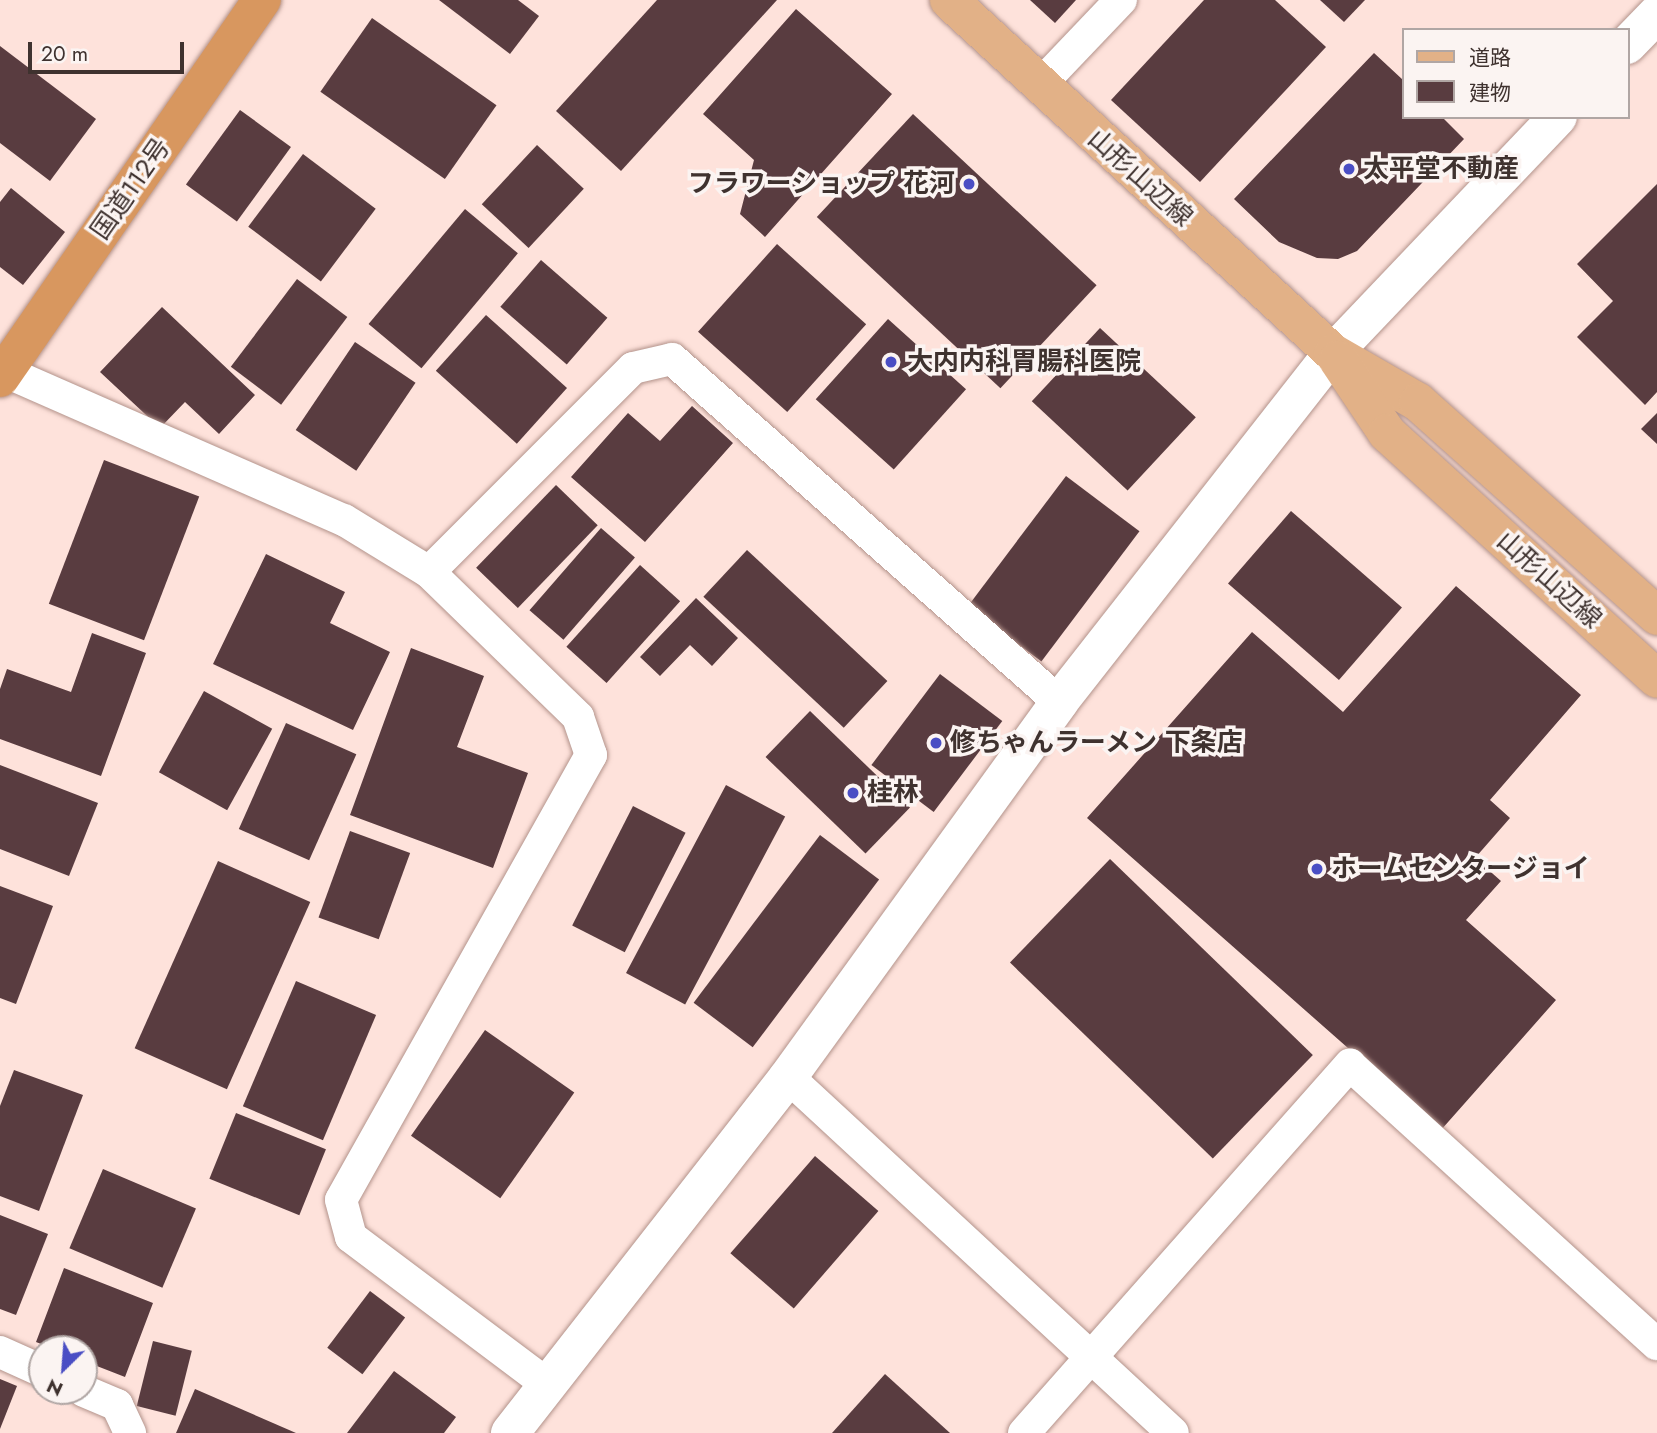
<!DOCTYPE html>
<meta charset="utf-8">
<style>
body{margin:0}
#map{position:relative;width:1657px;height:1433px;overflow:hidden;background:#fee2db;font-family:Jost,"Noto Sans JP",sans-serif}
div>[style]{position:absolute}
[style*='--x']{left:calc(var(--x)*1px);top:calc(var(--y)*1px);width:calc(var(--w)*1px);rotate:calc(var(--a)*1deg)}
.building>*{inset:0;background:#593c40;transform-origin:0 0}
.roads{filter:drop-shadow(0 0 2px #b3938b) drop-shadow(0 0 2px #b3938b)}
.service>*{height:32px;margin:-16px;padding:0 16px;transform-origin:16px;border-radius:16px;background:#fff}
.tertiary>*{height:38px;margin:-19px;padding:0 19px;transform-origin:19px;border-radius:19px;background:#fff}
.primary>*{height:38px;margin:-19px;padding:0 19px;transform-origin:19px;border-radius:19px;background:#e2b187}
.trunk>*{height:38px;margin:-19px;padding:0 19px;transform-origin:19px;border-radius:19px;background:#d8975f}
.dots>*{width:19px;height:19px;translate:-50% -50%;box-sizing:border-box;border:4px solid #fbf4f2;border-radius:50%}
span{translate:-50% -50%;white-space:nowrap;text-align:center;line-height:1.15;-webkit-text-stroke:7px #fbf4f2;paint-order:stroke}
.poi-label{font-size:26px;color:#3f322f;font-weight:700}
.left{translate:0 -50%;text-align:left}
.right{translate:-100% -50%;text-align:right}
.street-label{font-size:26px;color:#3f322f}
.legend{position:absolute;left:1402px;top:28px;width:228px;height:91px;box-sizing:border-box;background:#fbf4f2;border:2px solid #b0a6a4;margin:0;padding:9px 12px;list-style:none;font-size:21px;color:#3f322f}
.legend li{display:flex;align-items:center;gap:14px;height:35px}
.legend b{width:35px;border:2px solid #b0a6a4}
.north{position:absolute;left:28px;top:1335px;width:70px;height:70px;box-sizing:border-box;background:#fbf4f2;border:2px solid #b0a6a4;border-radius:50%;rotate:205deg;font-size:19px;font-weight:700;line-height:28px;text-align:center;color:#3f322f}
.north::after{content:'';display:block;margin:auto;width:24px;height:32px;background:#4a4ec4;clip-path:polygon(50% 0,100% 100%,50% 72%,0 100%)}
.scale{position:absolute;left:28px;top:42px;width:156px;height:32px;box-sizing:border-box;border:4px solid #3f322f;border-top:0;padding-left:9px;font-size:21px;line-height:24px;white-space:nowrap;color:#3f322f;-webkit-text-stroke:5px #fbf4f2;paint-order:stroke}
</style>
<div id="map">
<div class="building">
<div style="clip-path:polygon(439px 0,518px 0,539px 16px,510px 54px)"></div>
<div style="clip-path:polygon(657px 0,777px 0,621px 171px,556px 111px)"></div>
<div style="clip-path:polygon(1030px 0,1076px 0,1055px 23px)"></div>
<div style="clip-path:polygon(1204px 0,1275px 0,1326px 47px,1200px 182px,1111px 100px)"></div>
<div style="clip-path:polygon(1320px 0,1365px 0,1344px 22px)"></div>
<div style="clip-path:polygon(796px 9px,892px 94px,765px 237px,740px 214px,754px 160px,703px 114px)"></div>
<div style="left:372px;top:18px;width:152px;height:90px;rotate:35deg"></div>
<div style="clip-path:polygon(0 46px,96px 119px,50px 181px,0 143px)"></div>
<div style="clip-path:polygon(1374px 53px,1403px 80px,1403px 117px,1442px 117px,1464px 139px,1357px 251px,1338px 259px,1317px 258px,1279px 242px,1234px 199px)"></div>
<div style="left:240px;top:110px;width:63px;height:92px;rotate:36deg"></div>
<div style="left:913px;top:114px;width:251px;height:141px;rotate:43deg"></div>
<div style="left:537px;top:145px;width:64px;height:81px;rotate:43deg"></div>
<div style="left:303px;top:154px;width:91px;height:91px;rotate:37deg"></div>
<div style="clip-path:polygon(1657px 184px,1657px 392px,1645px 405px,1577px 337px,1613px 301px,1577px 264px)"></div>
<div style="clip-path:polygon(11px 188px,65px 232px,23px 285px,0 267px,0 202px)"></div>
<div style="left:465px;top:209px;width:69px;height:150px;rotate:40deg"></div>
<div style="left:777px;top:244px;width:120px;height:118px;rotate:42deg"></div>
<div style="left:541px;top:260px;width:88px;height:62px;rotate:41deg"></div>
<div style="left:297px;top:279px;width:63px;height:110px;rotate:37deg"></div>
<div style="clip-path:polygon(162px 307px,255px 395px,219px 434px,185px 402px,160px 428px,100px 372px)"></div>
<div style="left:486px;top:315px;width:109px;height:75px;rotate:42deg"></div>
<div style="left:888px;top:319px;width:105px;height:108px;rotate:42deg"></div>
<div style="left:1100px;top:328px;width:131px;height:100px;rotate:43deg"></div>
<div style="left:355px;top:342px;width:73px;height:106px;rotate:34deg"></div>
<div style="clip-path:polygon(692px 406px,733px 443px,645px 542px,571px 477px,628px 413px,660px 441px)"></div>
<div style="clip-path:polygon(1657px 413px,1657px 444px,1641px 429px)"></div>
<div style="left:104px;top:460px;width:102px;height:154px;rotate:21deg"></div>
<div style="left:1066px;top:476px;width:92px;height:163px;rotate:37deg"></div>
<div style="left:556px;top:485px;width:58px;height:115px;rotate:44deg"></div>
<div style="left:1291px;top:511px;width:147px;height:96px;rotate:41deg"></div>
<div style="left:601px;top:528px;width:45px;height:109px;rotate:41deg"></div>
<div style="left:747px;top:550px;width:192px;height:64px;rotate:43deg"></div>
<div style="clip-path:polygon(266px 554px,345px 592px,330px 623px,390px 652px,353px 730px,213px 664px)"></div>
<div style="left:640px;top:565px;width:54px;height:110px;rotate:42deg"></div>
<div style="clip-path:polygon(1456px 586px,1581px 695px,1490px 800px,1510px 818px,1475px 858px,1501px 881px,1466px 920px,1556px 1000px,1441px 1130px,1087px 818px,1252px 632px,1343px 712px)"></div>
<div style="clip-path:polygon(696px 598px,738px 638px,712px 666px,690px 645px,660px 676px,640px 657px)"></div>
<div style="clip-path:polygon(92px 633px,146px 653px,101px 776px,0 739px,0 689px,7px 669px,71px 692px)"></div>
<div style="clip-path:polygon(411px 648px,484px 676px,457px 747px,528px 773px,493px 868px,350px 815px)"></div>
<div style="left:940px;top:674px;width:78px;height:114px;rotate:37deg"></div>
<div style="left:204px;top:691px;width:78px;height:93px;rotate:29deg"></div>
<div style="left:810px;top:711px;width:139px;height:64px;rotate:44deg"></div>
<div style="left:286px;top:723px;width:77px;height:116px;rotate:24deg"></div>
<div style="clip-path:polygon(0 765px,98px 803px,69px 876px,0 849px)"></div>
<div style="left:726px;top:785px;width:67px;height:213px;rotate:28deg"></div>
<div style="left:633px;top:806px;width:59px;height:134px;rotate:27deg"></div>
<div style="left:350px;top:831px;width:64px;height:92px;rotate:20deg"></div>
<div style="left:820px;top:835px;width:74px;height:210px;rotate:37deg"></div>
<div style="left:1110px;top:859px;width:282px;height:144px;rotate:44deg"></div>
<div style="left:218px;top:861px;width:101px;height:205px;rotate:24deg"></div>
<div style="clip-path:polygon(0 886px,53px 906px,16px 1004px,0 998px)"></div>
<div style="left:296px;top:981px;width:87px;height:136px;rotate:23deg"></div>
<div style="left:485px;top:1030px;width:109px;height:129px;rotate:35deg"></div>
<div style="clip-path:polygon(14px 1070px,83px 1095px,39px 1211px,0 1196px,0 1106px)"></div>
<div style="left:236px;top:1113px;width:97px;height:71px;rotate:22deg"></div>
<div style="left:815px;top:1156px;width:84px;height:129px;rotate:41deg"></div>
<div style="left:103px;top:1169px;width:101px;height:86px;rotate:23deg"></div>
<div style="clip-path:polygon(0 1215px,48px 1234px,16px 1315px,0 1309px)"></div>
<div style="clip-path:polygon(64px 1268px,153px 1303px,125px 1377px,84px 1361px,84px 1349px,54px 1349px,36px 1342px)"></div>
<div style="left:370px;top:1291px;width:44px;height:71px;rotate:37deg"></div>
<div style="left:153px;top:1341px;width:40px;height:67px;rotate:14deg"></div>
<div style="clip-path:polygon(394px 1371px,456px 1417px,444px 1433px,347px 1433px)"></div>
<div style="clip-path:polygon(885px 1374px,950px 1433px,832px 1433px)"></div>
<div style="clip-path:polygon(0 1379px,17px 1386px,0 1429px)"></div>
<div style="clip-path:polygon(195px 1389px,296px 1433px,176px 1433px)"></div>
</div>
<div class="roads">
<div class="service">
<div style="--x:1039;--y:86;--w:119;--a:-46.4"></div>
<div style="--x:4;--y:371;--w:371;--a:23.7"></div>
<div style="--x:344;--y:520;--w:100;--a:31.5"></div>
<div style="--x:429;--y:572;--w:208;--a:44.2"></div>
<div style="--x:578;--y:717;--w:40;--a:71.1"></div>
<div style="--x:591;--y:755;--w:510;--a:119.33"></div>
<div style="--x:341;--y:1200;--w:38;--a:75"></div>
<div style="--x:351;--y:1237;--w:245;--a:36.9"></div>
<div style="--x:429;--y:572;--w:288;--a:-45"></div>
<div style="--x:633;--y:368;--w:40;--a:-13"></div>
<div style="--x:672;--y:359;--w:517;--a:41.55"></div>
<div style="--x:788;--y:1077;--w:524;--a:42.76"></div>
<div style="--x:0;--y:1352;--w:46;--a:24.3"></div>
<div style="--x:84;--y:1391;--w:36;--a:23"></div>
<div style="--x:117;--y:1405;--w:31;--a:65"></div>
<div style="--x:1024;--y:1433;--w:492;--a:-48.5"></div>
<div style="--x:1350;--y:1065;--w:415;--a:42.3"></div>
</div>
<div class="tertiary">
<div style="--x:1627;--y:45;--w:43;--a:-45.9"></div>
<div style="--x:510;--y:1433;--w:452;--a:-52"></div>
<div style="--x:788;--y:1077;--w:463;--a:-54.1"></div>
<div style="--x:1059;--y:702;--w:444;--a:-51.9"></div>
<div style="--x:1333;--y:353;--w:326;--a:-46.4"></div>
</div>
<div class="primary">
<div style="--x:949;--y:0;--w:522;--a:42.59"></div>
<div style="--x:1333;--y:353;--w:98;--a:30"></div>
<div style="--x:1418;--y:402;--w:321;--a:41.8"></div>
<div style="--x:1338;--y:360;--w:88;--a:56.1"></div>
<div style="--x:1387;--y:433;--w:365;--a:42.3"></div>
</div>
<div class="trunk">
<div style="--x:0;--y:378;--w:460;--a:-55.3"></div>
</div>
</div>
<div class="dots">
<div style="left:1349px;top:169px;background:#4a4ec4"></div>
<div style="left:969px;top:184px;background:#4a4ec4"></div>
<div style="left:891px;top:362px;background:#4a4ec4"></div>
<div style="left:936px;top:743px;background:#4a4ec4"></div>
<div style="left:853px;top:793px;background:#4a4ec4"></div>
<div style="left:1317px;top:869px;background:#4a4ec4"></div>
</div>
<div class="poi-label">
<span class="left" style="left:1363px;top:169px">太平堂不動産</span>
<span class="right" style="left:955px;top:184px">フラワーショップ 花河</span>
<span class="left" style="left:907px;top:362px">大内内科胃腸科医院</span>
<span class="left" style="left:950px;top:743px">修ちゃんラーメン 下条店</span>
<span class="left" style="left:867px;top:793px">桂林</span>
<span class="left" style="left:1331px;top:869px">ホームセンタージョイ</span>
</div>
<div class="street-label">
<span style="left:1140px;top:178px;rotate:42deg">山形山辺線</span>
<span style="left:131px;top:189px;rotate:-55deg">国道112号</span>
<span style="left:1549px;top:580px;rotate:42deg">山形山辺線</span>
</div>
<ul class="legend">
<li><b style="height:9px;background:#e2b187"></b>道路</li>
<li><b style="height:19px;background:#593c40"></b>建物</li>
</ul>
<div class="north">N</div>
<div class="scale">20 m</div>
</div>
